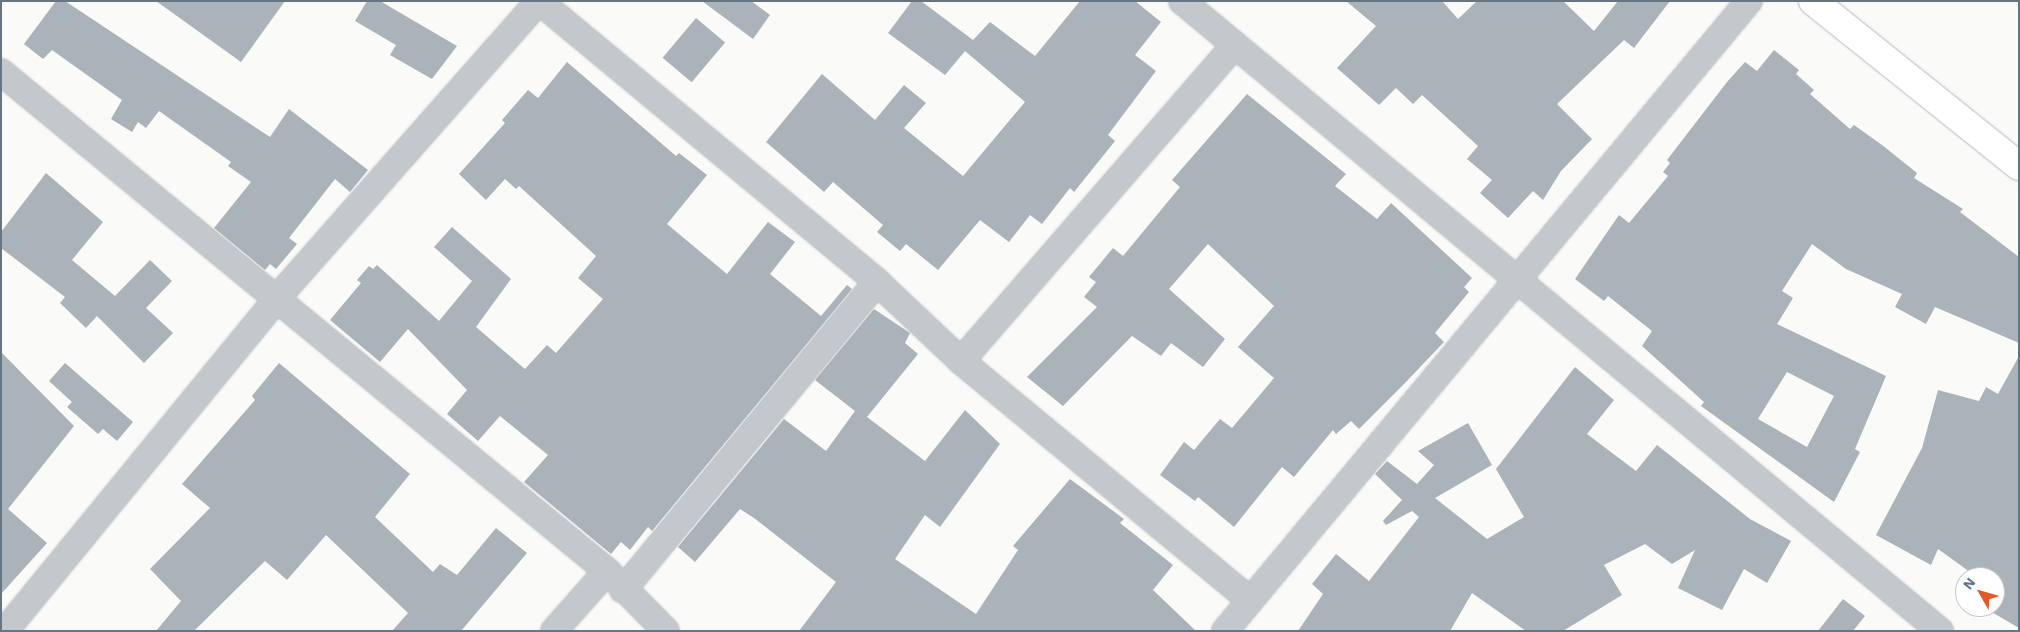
<!DOCTYPE html>
<style>
body{margin:0}
#map{position:relative;width:2020px;height:632px;overflow:hidden;background:#fafaf8;font-family:"Work Sans",sans-serif}
div>[style]{position:absolute}
[style*='--x']{left:calc(var(--x)*1px);top:calc(var(--y)*1px);width:calc(var(--w)*1px);rotate:calc(var(--a)*1deg)}
.building>*{inset:0;background:#aab3b9;transform-origin:0 0}
.roads{filter:drop-shadow(0 0 1px #b5bbc0) drop-shadow(0 0 1px #b5bbc0)}
.street>*{height:26px;margin:-13px;padding:0 13px;transform-origin:13px;border-radius:13px;background:#c3c8cc}
.secondary>*{height:28px;margin:-14px;padding:0 14px;transform-origin:14px;border-radius:14px;background:#fff}
span{translate:-50% -50%;white-space:nowrap;text-align:center;line-height:1.15;-webkit-text-stroke:5px #fff;paint-order:stroke}
.frame{position:absolute;inset:0;border:2px solid #647583;pointer-events:none}
.north{position:absolute;left:1955px;top:567px;width:50px;height:50px;box-sizing:border-box;background:#fff;border:1px solid #c1c8cd;border-radius:50%;rotate:308deg;font-size:14px;font-weight:700;line-height:20px;text-align:center;color:#647583}
.north::after{content:'';display:block;margin:auto;width:18px;height:22px;background:#e6582b;clip-path:polygon(50% 0,100% 100%,50% 72%,0 100%)}
</style>
<div id="map">
<div class="building">
<div style="clip-path:polygon(56px 1px,65px 1px,270px 137px,289px 109px,368px 170px,350px 192px,335px 179px,289px 238px,297px 244px,276px 269px,270px 264px,265px 270px,214px 228px,251px 182px,228px 166px,231px 162px,159px 111px,146px 128px,138px 122px,132px 132px,111px 119px,122px 100px,52px 50px,43px 59px,24px 44px)"></div>
<div style="clip-path:polygon(156px 1px,285px 1px,241px 62px)"></div>
<div style="clip-path:polygon(367px 1px,380px 1px,457px 46px,432px 79px,390px 55px,396px 45px,355px 21px)"></div>
<div style="clip-path:polygon(702px 1px,751px 1px,770px 15px,753px 39px)"></div>
<div style="clip-path:polygon(912px 1px,921px 1px,973px 40px,990px 22px,1035px 56px,1080px 1px,1135px 1px,1161px 22px,1135px 55px,1156px 71px,1108px 135px,1115px 141px,1074px 192px,1070px 188px,1042px 224px,1030px 215px,1009px 242px,980px 220px,938px 270px,906px 244px,900px 251px,877px 232px,883px 225px,833px 182px,824px 192px,766px 142px,822px 74px,875px 120px,904px 85px,926px 103px,904px 128px,963px 176px,1025px 102px,965px 51px,945px 75px,888px 33px)"></div>
<div style="clip-path:polygon(1346px 1px,1442px 1px,1458px 19px,1477px 1px,1563px 1px,1594px 31px,1618px 1px,1670px 1px,1634px 48px,1624px 40px,1557px 104px,1592px 139px,1561px 171px,1543px 200px,1533px 191px,1508px 218px,1480px 193px,1492px 180px,1467px 159px,1478px 146px,1422px 95px,1413px 104px,1396px 88px,1379px 105px,1337px 68px,1376px 26px)"></div>
<div style="left:696px;top:18px;width:38px;height:52px;rotate:40deg"></div>
<div style="clip-path:polygon(evenodd,1774px 50px,1799px 70px,1796px 74px,1814px 90px,1810px 94px,1850px 129px,1854px 125px,1882px 145px,1917px 173px,1914px 178px,1963px 209px,1960px 212px,2019px 257px,2019px 343px,1935px 307px,1926px 324px,1895px 307px,1902px 294px,1846px 269px,1812px 244px,1782px 291px,1793px 298px,1777px 324px,1886px 376px,1855px 449px,1860px 452px,1834px 502px,1701px 406px,1704px 402px,1642px 346px,1652px 331px,1608px 296px,1604px 301px,1575px 279px,1619px 215px,1629px 223px,1668px 176px,1663px 172px,1670px 163px,1667px 160px,1727px 82px,1745px 62px,1757px 71px,1774px 50px,1787px 372px,1834px 396px,1807px 447px,1758px 419px,1787px 372px)"></div>
<div style="clip-path:polygon(567px 62px,676px 156px,679px 153px,707px 175px,667px 224px,727px 274px,768px 222px,795px 242px,770px 274px,821px 316px,847px 285px,852px 289px,652px 531px,648px 527px,630px 550px,621px 542px,611px 554px,524px 482px,548px 455px,500px 416px,478px 441px,447px 414px,467px 390px,408px 329px,380px 362px,330px 320px,361px 283px,357px 280px,369px 266px,373px 269px,377px 265px,439px 321px,472px 281px,434px 247px,452px 227px,511px 279px,476px 327px,525px 369px,547px 345px,556px 353px,603px 299px,578px 278px,596px 256px,519px 186px,516px 189px,505px 179px,486px 200px,459px 174px,505px 123px,502px 120px,528px 90px,538px 98px)"></div>
<div style="clip-path:polygon(1247px 94px,1346px 174px,1335px 186px,1377px 219px,1391px 203px,1472px 278px,1464px 287px,1469px 292px,1435px 333px,1444px 342px,1404px 384px,1359px 429px,1351px 421px,1336px 434px,1333px 430px,1294px 477px,1282px 467px,1234px 527px,1198px 497px,1195px 501px,1160px 475px,1184px 442px,1194px 450px,1220px 419px,1232px 428px,1274px 378px,1238px 347px,1274px 306px,1208px 244px,1169px 289px,1225px 339px,1203px 367px,1171px 343px,1161px 356px,1132px 336px,1063px 406px,1027px 377px,1097px 307px,1084px 297px,1096px 282px,1089px 277px,1113px 248px,1123px 256px,1180px 187px,1172px 180px)"></div>
<div style="clip-path:polygon(46px 173px,103px 222px,72px 260px,115px 296px,150px 260px,172px 281px,146px 308px,173px 333px,144px 363px,97px 316px,86px 328px,60px 303px,65px 297px,1px 248px,1px 232px)"></div>
<div style="clip-path:polygon(874px 309px,910px 333px,905px 343px,918px 354px,867px 417px,925px 461px,965px 410px,1000px 444px,940px 527px,925px 515px,895px 559px,976px 614px,1018px 550px,1013px 546px,1070px 479px,1124px 519px,1120px 523px,1173px 565px,1153px 590px,1196px 631px,799px 631px,836px 582px,754px 518px,740px 509px,695px 562px,678px 547px,784px 419px,826px 451px,855px 411px,815px 380px)"></div>
<div style="clip-path:polygon(1px 352px,74px 426px,8px 509px,47px 543px,1px 594px)"></div>
<div style="clip-path:polygon(2019px 356px,2019px 628px,1983px 607px,1995px 607px,1995px 577px,1977px 577px,1938px 549px,1931px 565px,1876px 535px,1922px 448px,1938px 390px,1979px 401px,1986px 387px,1998px 394px)"></div>
<div style="clip-path:polygon(65px 363px,133px 422px,117px 441px,103px 429px,98px 434px,67px 407px,72px 402px,49px 381px)"></div>
<div style="clip-path:polygon(279px 363px,410px 474px,375px 517px,433px 572px,440px 564px,457px 575px,496px 528px,527px 553px,461px 631px,392px 631px,408px 613px,326px 535px,287px 580px,265px 561px,194px 631px,156px 631px,181px 601px,150px 569px,210px 508px,182px 484px,255px 400px,252px 396px)"></div>
<div style="clip-path:polygon(1575px 367px,1614px 400px,1587px 434px,1636px 471px,1657px 445px,1750px 519px,1791px 541px,1767px 583px,1744px 569px,1722px 610px,1678px 588px,1695px 550px,1672px 564px,1645px 544px,1604px 565px,1622px 595px,1563px 631px,1526px 631px,1472px 593px,1450px 631px,1298px 631px,1323px 594px,1312px 584px,1336px 554px,1369px 581px,1419px 517px,1412px 511px,1386px 525px,1383px 521px,1402px 500px,1375px 474px,1387px 461px,1417px 484px,1434px 465px,1418px 451px,1468px 423px,1492px 465px,1435px 498px,1487px 539px,1524px 517px,1496px 469px)"></div>
<div style="clip-path:polygon(1843px 599px,1865px 616px,1853px 631px,1818px 631px)"></div>
</div>
<div class="roads">
<div class="street">
<div style="--x:1182;--y:1;--w:986;--a:39.73"></div>
<div style="--x:1;--y:72;--w:785;--a:39.47"></div>
<div style="--x:607;--y:571;--w:84;--a:45.5"></div>
<div style="--x:961;--y:361;--w:418;--a:-49.1"></div>
<div style="--x:623;--y:590;--w:399;--a:-50.5"></div>
<div style="--x:5;--y:631;--w:431;--a:-50.7"></div>
<div style="--x:278;--y:297;--w:395;--a:-48.6"></div>
<div style="--x:539;--y:1;--w:440;--a:39.7"></div>
<div style="--x:877;--y:282;--w:115;--a:43.2"></div>
<div style="--x:961;--y:361;--w:374;--a:39.6"></div>
<div style="--x:554;--y:631;--w:80;--a:-48.5"></div>
<div style="--x:1225;--y:631;--w:819;--a:-50.25"></div>
</div>
<div class="secondary">
<div style="--x:1813;--y:1;--w:264;--a:38.7"></div>
</div>
</div>
<div class="frame"></div>
<div class="north">N</div>
</div>
